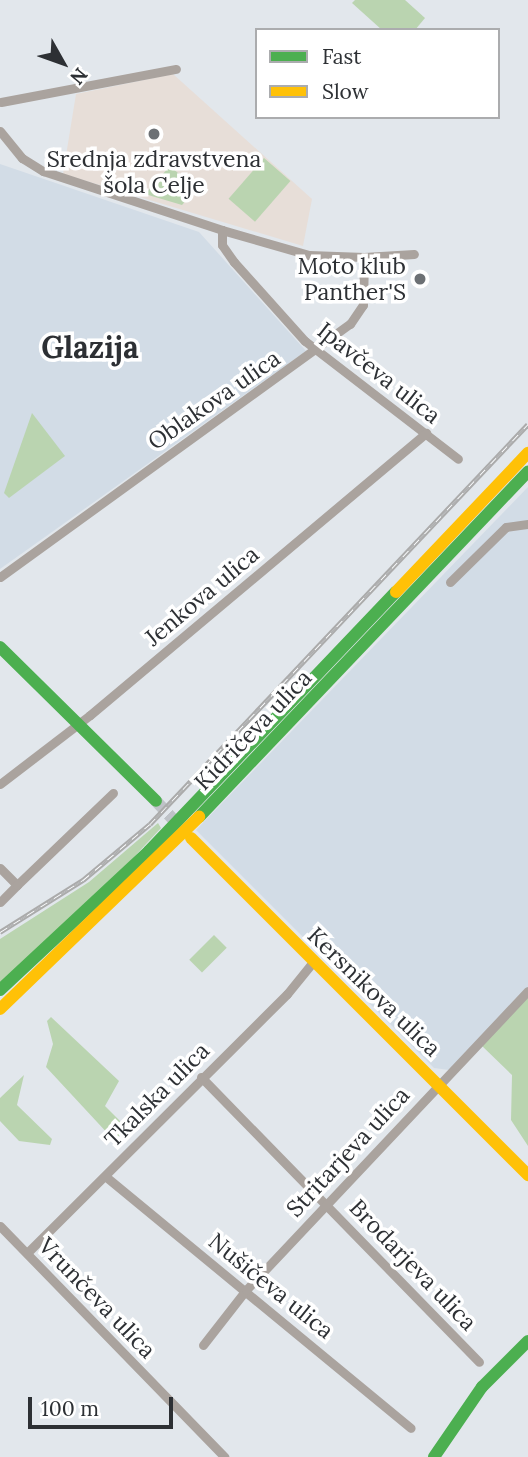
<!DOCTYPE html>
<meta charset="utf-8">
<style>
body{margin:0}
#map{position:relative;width:528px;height:1457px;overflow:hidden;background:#e2e7ec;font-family:Lora,serif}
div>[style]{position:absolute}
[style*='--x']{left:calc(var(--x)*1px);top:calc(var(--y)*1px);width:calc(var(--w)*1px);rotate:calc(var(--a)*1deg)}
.built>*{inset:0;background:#d2dce6}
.education>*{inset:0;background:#e7ded8}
.green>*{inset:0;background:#bad4b0;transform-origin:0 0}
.secondary-tunnel>*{height:12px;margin-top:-6px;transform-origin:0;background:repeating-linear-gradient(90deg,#bec2c7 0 12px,transparent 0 18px)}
.street>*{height:9px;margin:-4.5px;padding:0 4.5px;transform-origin:4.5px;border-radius:4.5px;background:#aaa39e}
.fast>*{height:12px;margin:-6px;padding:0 6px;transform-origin:6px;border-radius:6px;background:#4caf50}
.slow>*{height:12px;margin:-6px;padding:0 6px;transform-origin:6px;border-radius:6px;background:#ffc107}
.rail>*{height:5px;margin-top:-2.5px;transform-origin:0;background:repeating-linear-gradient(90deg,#fff 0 8px,#ababab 0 16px);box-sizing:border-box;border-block:2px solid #ababab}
.dots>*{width:19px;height:19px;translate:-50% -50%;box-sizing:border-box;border:4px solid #fff;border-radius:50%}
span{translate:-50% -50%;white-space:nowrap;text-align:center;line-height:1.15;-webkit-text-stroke:7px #fff;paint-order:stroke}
.poi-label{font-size:23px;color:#2d3034}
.right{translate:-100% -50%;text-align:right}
.street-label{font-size:23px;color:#2d3034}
.district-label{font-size:30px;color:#2d3034;font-weight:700}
.legend{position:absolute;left:255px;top:28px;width:245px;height:91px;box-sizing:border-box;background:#fff;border:2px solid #abacae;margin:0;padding:9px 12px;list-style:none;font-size:21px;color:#2d3034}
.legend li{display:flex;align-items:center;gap:14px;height:35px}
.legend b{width:35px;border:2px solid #abacae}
.north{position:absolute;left:28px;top:28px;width:70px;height:70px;-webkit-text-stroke:5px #fff;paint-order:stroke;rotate:130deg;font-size:19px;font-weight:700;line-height:28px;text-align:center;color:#2d3034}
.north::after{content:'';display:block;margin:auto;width:24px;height:32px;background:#2d3034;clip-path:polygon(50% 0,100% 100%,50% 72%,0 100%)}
.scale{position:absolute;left:28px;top:1397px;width:145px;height:32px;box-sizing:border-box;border:4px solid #2d3034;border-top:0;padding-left:9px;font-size:21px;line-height:24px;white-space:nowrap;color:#2d3034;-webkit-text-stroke:5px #fff;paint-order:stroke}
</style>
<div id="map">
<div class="built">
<div style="clip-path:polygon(0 164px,199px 232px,306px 351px,0 569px)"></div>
<div style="clip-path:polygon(528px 487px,528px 997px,457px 1071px,434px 1068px,196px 830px)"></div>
</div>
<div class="education">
<div style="clip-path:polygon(173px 74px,312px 199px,303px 246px,63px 174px,76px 94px)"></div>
</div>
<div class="green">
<div style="clip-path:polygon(355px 0,405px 0,425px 18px,415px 30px,382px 30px,352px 3px)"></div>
<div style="left:264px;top:158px;width:35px;height:54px;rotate:41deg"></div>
<div style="clip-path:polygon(170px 166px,196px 189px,182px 205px,145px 194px)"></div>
<div style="clip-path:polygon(32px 413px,65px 456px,9px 498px,4px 493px)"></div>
<div style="clip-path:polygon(158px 823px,161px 828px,118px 874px,0 983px,0 939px,89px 882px)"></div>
<div style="left:214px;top:935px;width:18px;height:35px;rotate:45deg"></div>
<div style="clip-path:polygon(528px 997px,528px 1146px,511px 1120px,512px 1075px,481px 1045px)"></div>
<div style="clip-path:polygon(51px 1017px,119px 1081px,105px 1106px,126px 1127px,118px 1137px,110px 1136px,46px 1067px,53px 1044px,47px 1021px)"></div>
<div style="clip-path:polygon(24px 1075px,17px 1105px,52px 1139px,50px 1145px,19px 1141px,0 1121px,0 1098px)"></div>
</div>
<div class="secondary-tunnel">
<div style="--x:156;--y:801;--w:38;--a:47"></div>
</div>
<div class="street">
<div style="--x:1;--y:102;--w:178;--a:-10.7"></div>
<div style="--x:0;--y:131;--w:35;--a:51"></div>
<div style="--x:22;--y:158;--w:25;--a:32"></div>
<div style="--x:43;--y:171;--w:188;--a:18.2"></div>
<div style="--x:364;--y:257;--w:55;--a:-177.9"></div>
<div style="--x:309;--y:255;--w:91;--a:-164"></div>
<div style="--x:222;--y:230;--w:15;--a:90"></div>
<div style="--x:222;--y:245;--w:21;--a:55"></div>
<div style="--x:234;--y:262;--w:106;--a:48.1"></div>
<div style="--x:305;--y:341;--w:193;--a:37.6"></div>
<div style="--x:0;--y:577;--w:432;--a:-35.9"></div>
<div style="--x:350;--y:324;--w:23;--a:-56"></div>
<div style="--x:363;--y:305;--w:48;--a:-88.8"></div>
<div style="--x:364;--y:257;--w:50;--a:-3.4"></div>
<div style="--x:450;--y:582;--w:78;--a:-44.5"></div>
<div style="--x:506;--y:527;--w:22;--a:-8"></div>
<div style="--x:0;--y:784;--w:113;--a:-37.5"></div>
<div style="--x:90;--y:715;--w:439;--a:-40"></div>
<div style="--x:0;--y:868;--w:24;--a:45"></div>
<div style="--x:17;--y:885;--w:24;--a:135"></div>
<div style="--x:17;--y:885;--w:133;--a:-43.8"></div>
<div style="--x:201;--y:1077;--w:398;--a:45.7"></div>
<div style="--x:105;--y:1176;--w:396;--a:39.5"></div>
<div style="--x:0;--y:1226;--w:322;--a:45.8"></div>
<div style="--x:27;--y:1253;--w:367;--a:-44.9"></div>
<div style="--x:287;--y:994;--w:41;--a:-50.9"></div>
<div style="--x:203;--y:1345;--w:70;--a:-52"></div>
<div style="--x:246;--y:1290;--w:411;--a:-46.7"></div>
</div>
<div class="fast">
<div style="--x:0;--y:647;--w:219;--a:44.6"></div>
<div style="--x:199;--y:817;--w:477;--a:-46.4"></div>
<div style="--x:0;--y:990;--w:204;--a:-43"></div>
<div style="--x:149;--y:851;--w:358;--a:-46.4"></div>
<div style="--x:434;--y:1457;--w:85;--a:-55.6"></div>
<div style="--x:482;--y:1387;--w:65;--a:-45"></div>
</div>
<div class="slow">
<div style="--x:396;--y:592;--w:192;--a:-46.5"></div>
<div style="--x:191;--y:838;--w:477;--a:45"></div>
<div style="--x:0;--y:1009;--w:277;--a:-44"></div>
</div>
<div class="rail">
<div style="--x:0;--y:932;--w:98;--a:-32.1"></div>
<div style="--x:83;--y:880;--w:87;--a:-39.9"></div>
<div style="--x:150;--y:824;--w:550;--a:-46.62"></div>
</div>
<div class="dots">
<div style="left:154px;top:134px;background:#6c7074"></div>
<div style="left:420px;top:279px;background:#6c7074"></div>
</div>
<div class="poi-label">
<span style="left:154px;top:172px">Srednja zdravstvena<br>šola Celje</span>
<span class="right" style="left:406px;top:279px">Moto klub<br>Panther'S</span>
</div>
<div class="street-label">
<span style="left:379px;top:373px;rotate:38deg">Ipavčeva ulica</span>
<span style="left:214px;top:400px;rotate:-35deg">Oblakova ulica</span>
<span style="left:202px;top:596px;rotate:-40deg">Jenkova ulica</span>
<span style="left:253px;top:730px;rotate:-46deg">Kidričeva ulica</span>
<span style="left:374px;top:992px;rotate:44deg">Kersnikova ulica</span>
<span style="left:157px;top:1095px;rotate:-45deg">Tkalska ulica</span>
<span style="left:348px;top:1152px;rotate:-47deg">Stritarjeva ulica</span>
<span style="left:413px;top:1265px;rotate:46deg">Brodarjeva ulica</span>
<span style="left:271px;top:1286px;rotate:39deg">Nušičeva ulica</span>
<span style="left:97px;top:1298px;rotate:46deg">Vrunčeva ulica</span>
</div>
<div class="district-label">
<span style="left:90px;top:347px">Glazija</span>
</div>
<ul class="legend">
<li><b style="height:9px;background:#4caf50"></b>Fast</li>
<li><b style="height:9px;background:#ffc107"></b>Slow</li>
</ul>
<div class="north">N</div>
<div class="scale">100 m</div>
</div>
